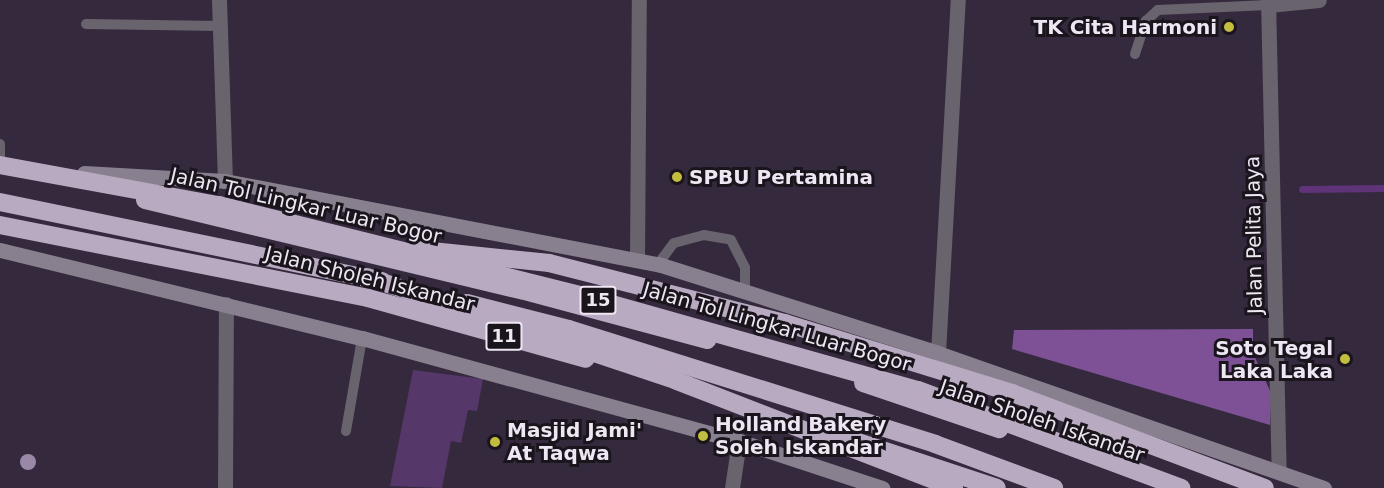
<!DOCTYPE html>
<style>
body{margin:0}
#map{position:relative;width:1384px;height:488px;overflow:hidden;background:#35293d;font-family:"DejaVu Sans",sans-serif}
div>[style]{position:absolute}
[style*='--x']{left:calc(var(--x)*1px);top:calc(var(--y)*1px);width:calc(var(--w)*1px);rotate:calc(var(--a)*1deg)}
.green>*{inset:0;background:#563769}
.forest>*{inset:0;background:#7e5197}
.stream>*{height:7px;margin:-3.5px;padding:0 3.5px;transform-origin:3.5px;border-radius:3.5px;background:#5f3377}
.lane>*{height:10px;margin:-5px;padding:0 5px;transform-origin:5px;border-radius:5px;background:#69636d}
.street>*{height:15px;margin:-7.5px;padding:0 7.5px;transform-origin:7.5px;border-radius:7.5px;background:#69636d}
.secondary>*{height:15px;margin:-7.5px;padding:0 7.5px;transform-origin:7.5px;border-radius:7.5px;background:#89808f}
.highway>*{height:18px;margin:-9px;padding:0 9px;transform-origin:9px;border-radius:9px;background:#b8aac1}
.highway-bridge>*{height:18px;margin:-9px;padding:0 9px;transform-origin:9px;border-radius:9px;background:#b8aac1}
.trees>*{width:16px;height:16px;margin:-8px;border-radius:50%;background:#9a88a7}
.dots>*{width:16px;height:16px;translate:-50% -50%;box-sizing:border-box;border:3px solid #1a151d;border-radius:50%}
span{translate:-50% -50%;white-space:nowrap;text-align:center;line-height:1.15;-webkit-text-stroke:6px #1a151d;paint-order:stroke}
.shield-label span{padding:2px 4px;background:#1a151d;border:2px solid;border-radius:4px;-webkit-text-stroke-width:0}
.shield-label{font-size:18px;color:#eee7f3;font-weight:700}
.poi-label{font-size:20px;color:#eee7f3;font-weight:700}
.right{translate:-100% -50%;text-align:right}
.left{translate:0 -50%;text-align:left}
.street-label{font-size:20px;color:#eee7f3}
</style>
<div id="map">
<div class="green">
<div style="clip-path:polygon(413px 370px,483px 379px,477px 411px,468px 410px,461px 443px,451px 441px,442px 488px,390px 486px)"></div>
</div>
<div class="forest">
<div style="clip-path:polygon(1253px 329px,1253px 353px,1271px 393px,1270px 425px,1012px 349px,1014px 330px)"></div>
</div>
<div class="stream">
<div style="--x:1302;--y:189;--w:82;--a:-0.7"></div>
</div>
<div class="lane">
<div style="--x:86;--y:24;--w:134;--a:0.9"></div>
<div style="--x:1135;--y:54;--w:35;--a:-72"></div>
<div style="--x:1146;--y:21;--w:16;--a:-43"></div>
<div style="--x:1158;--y:10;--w:110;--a:-2.6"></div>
<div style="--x:0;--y:144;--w:12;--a:90"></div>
<div style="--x:658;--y:264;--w:26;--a:-53"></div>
<div style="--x:674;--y:243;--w:31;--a:-15"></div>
<div style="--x:704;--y:235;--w:27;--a:10"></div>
<div style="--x:731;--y:240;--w:31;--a:63"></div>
<div style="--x:745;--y:268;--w:22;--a:90"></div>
<div style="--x:346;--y:431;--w:94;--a:-80.2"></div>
</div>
<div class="street">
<div style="--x:219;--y:0;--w:181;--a:88.1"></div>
<div style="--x:1268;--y:0;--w:469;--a:88.7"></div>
<div style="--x:1268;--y:5;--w:51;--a:-5.6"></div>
<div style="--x:637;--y:260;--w:260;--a:-89.6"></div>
<div style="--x:938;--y:353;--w:354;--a:-86.8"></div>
<div style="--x:225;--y:488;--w:184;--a:-89.7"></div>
<div style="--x:732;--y:488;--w:48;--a:-81.5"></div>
</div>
<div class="secondary">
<div style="--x:84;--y:173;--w:141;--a:3.2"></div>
<div style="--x:225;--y:181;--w:441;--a:10.9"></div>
<div style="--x:658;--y:264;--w:294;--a:17.6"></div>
<div style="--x:938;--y:353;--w:409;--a:19.3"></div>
<div style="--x:0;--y:250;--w:373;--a:13.7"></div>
<div style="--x:362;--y:338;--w:391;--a:15.3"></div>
<div style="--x:739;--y:441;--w:151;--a:18.2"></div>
</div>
<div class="highway">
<div style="--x:145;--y:200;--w:387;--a:13.5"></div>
<div style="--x:521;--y:290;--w:193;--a:15"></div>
<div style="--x:0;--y:202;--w:390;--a:11.7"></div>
<div style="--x:0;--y:225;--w:375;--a:11.2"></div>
<div style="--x:368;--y:298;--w:226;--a:15.6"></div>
<div style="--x:422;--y:250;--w:128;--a:5.8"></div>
<div style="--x:549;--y:263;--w:244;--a:14.3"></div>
<div style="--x:785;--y:323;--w:238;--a:17.1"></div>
<div style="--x:1012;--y:393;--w:270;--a:20.6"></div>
<div style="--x:467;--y:303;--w:105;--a:14.3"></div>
<div style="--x:569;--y:329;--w:384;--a:17.4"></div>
<div style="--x:935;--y:444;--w:127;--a:20.3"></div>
<div style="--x:863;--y:383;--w:144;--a:18.7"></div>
<div style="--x:840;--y:436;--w:165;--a:18.3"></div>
</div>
<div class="highway-bridge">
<div style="--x:0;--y:165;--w:223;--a:10.4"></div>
<div style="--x:219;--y:205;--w:375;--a:14"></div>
<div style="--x:583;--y:296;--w:348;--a:15.7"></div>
<div style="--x:918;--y:390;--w:281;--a:20.4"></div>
<div style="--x:367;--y:277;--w:327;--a:18.5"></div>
<div style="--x:677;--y:381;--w:297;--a:21.1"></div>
</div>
<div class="trees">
<div style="left:28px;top:462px"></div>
</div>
<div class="dots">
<div style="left:1229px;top:27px;background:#c2bd3f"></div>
<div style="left:677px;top:177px;background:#c2bd3f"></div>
<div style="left:1345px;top:359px;background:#c2bd3f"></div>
<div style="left:703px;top:436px;background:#c2bd3f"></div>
<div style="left:495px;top:442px;background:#c2bd3f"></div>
</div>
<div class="shield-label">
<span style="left:598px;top:300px">15</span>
<span style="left:504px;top:336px">11</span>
</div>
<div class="poi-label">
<span class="right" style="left:1217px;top:27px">TK Cita Harmoni</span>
<span class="left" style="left:689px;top:177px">SPBU Pertamina</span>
<span class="right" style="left:1333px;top:360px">Soto Tegal<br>Laka Laka</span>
<span class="left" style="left:715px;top:436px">Holland Bakery<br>Soleh Iskandar</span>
<span class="left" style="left:507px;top:442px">Masjid Jami'<br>At Taqwa</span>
</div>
<div class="street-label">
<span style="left:306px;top:206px;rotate:13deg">Jalan Tol Lingkar Luar Bogor</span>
<span style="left:1254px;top:235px;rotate:-91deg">Jalan Pelita Jaya</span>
<span style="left:370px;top:279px;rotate:14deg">Jalan Sholeh Iskandar</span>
<span style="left:777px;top:327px;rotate:16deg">Jalan Tol Lingkar Luar Bogor</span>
<span style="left:1042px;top:421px;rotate:19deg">Jalan Sholeh Iskandar</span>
</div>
</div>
